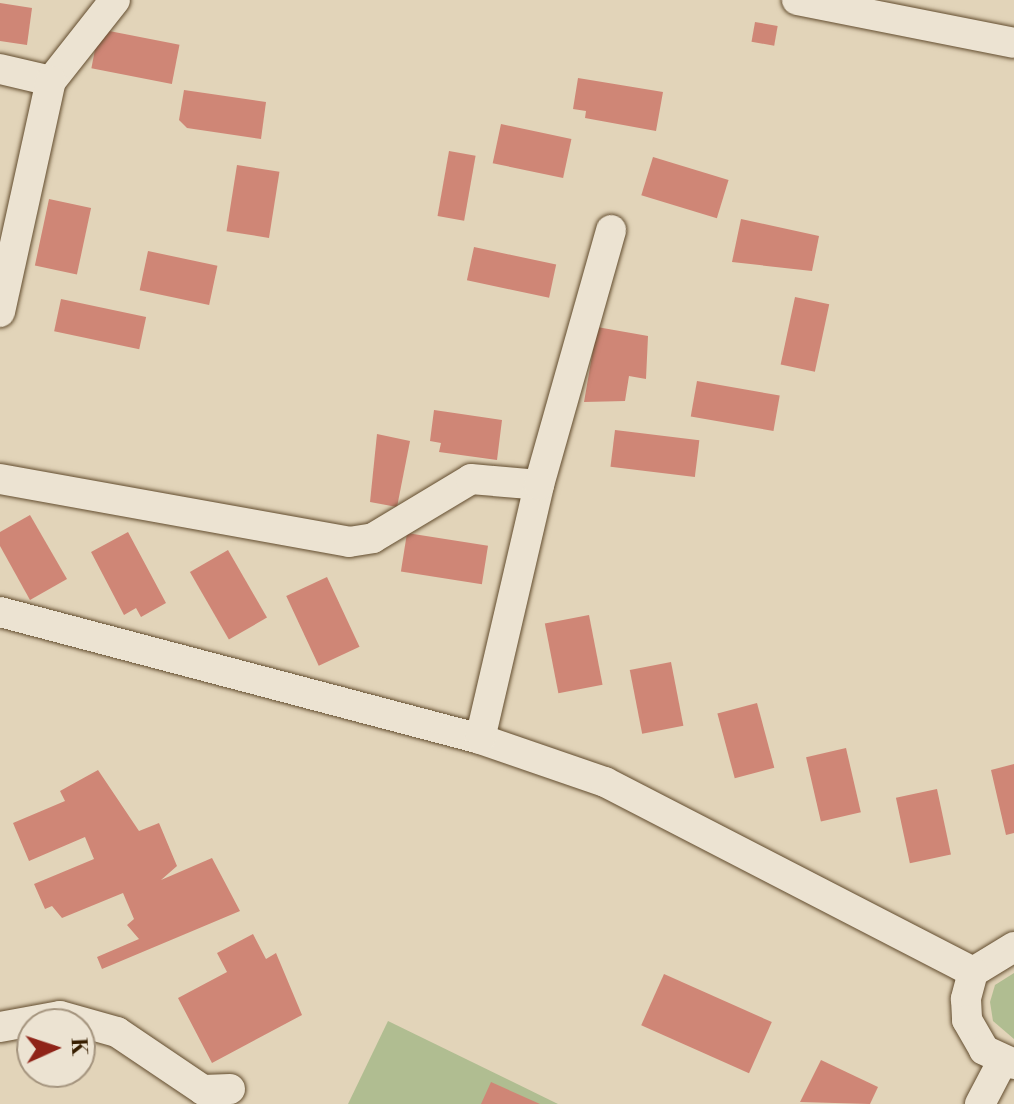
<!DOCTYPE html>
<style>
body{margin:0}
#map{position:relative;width:1014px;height:1104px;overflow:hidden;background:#e2d4b9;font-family:"Libre Bodoni",serif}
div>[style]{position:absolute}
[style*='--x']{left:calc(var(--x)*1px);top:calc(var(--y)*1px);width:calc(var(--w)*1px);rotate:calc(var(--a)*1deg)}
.green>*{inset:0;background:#b0bd91}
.building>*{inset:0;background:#cf8676;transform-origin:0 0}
.roads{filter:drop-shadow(0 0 2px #624c2e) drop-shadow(0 0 2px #624c2e)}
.minor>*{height:30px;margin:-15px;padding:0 15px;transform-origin:15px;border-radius:15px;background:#ece3d2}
span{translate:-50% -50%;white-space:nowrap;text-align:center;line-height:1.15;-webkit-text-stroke:6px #ece3d2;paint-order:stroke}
.north{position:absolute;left:16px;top:1008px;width:80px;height:80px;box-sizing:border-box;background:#ece3d2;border:2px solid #a4947e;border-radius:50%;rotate:87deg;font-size:22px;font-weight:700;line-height:32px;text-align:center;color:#371e00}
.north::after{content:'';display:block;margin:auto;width:28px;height:36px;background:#8f2418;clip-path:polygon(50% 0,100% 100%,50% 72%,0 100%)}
</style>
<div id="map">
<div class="green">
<div style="clip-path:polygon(1014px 973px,1014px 1039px,993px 1021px,990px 1002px,995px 985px)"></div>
<div style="clip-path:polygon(388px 1021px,558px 1104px,348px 1104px)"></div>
</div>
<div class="building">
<div style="clip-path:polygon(0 3px,32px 8px,27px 45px,0 41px)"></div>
<div style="left:755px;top:22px;width:23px;height:20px;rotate:10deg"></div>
<div style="left:99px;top:29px;width:82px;height:40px;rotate:11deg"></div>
<div style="clip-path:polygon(578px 78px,663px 92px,656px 131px,585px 118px,586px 111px,573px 109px)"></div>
<div style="clip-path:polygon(184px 90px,266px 102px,261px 139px,187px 128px,179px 120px)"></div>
<div style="left:501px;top:124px;width:72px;height:40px;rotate:12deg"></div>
<div style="left:449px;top:151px;width:27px;height:66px;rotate:10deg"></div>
<div style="left:653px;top:157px;width:79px;height:40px;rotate:17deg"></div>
<div style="left:237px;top:165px;width:43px;height:67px;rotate:9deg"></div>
<div style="left:49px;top:199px;width:43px;height:68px;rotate:12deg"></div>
<div style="clip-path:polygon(741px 219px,819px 236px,812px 271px,732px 262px)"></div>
<div style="left:474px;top:247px;width:84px;height:34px;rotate:12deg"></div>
<div style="left:148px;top:251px;width:71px;height:40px;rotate:12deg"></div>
<div style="left:795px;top:297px;width:35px;height:69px;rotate:12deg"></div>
<div style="left:61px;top:299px;width:87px;height:33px;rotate:12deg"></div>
<div style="clip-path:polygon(597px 327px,648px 336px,646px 379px,629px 376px,625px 401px,584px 402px)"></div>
<div style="left:697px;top:381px;width:84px;height:36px;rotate:10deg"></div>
<div style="clip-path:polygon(434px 410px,502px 420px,497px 460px,439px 452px,441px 443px,430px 441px)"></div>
<div style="left:615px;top:430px;width:85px;height:37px;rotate:7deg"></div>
<div style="clip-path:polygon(377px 434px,410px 441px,397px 507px,370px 502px)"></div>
<div style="clip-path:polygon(30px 515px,67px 579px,30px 600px,0 546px,0 532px)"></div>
<div style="clip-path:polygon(128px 532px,166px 603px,141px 617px,136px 608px,124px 615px,91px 552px)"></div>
<div style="left:407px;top:533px;width:82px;height:39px;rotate:9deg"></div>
<div style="left:228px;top:550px;width:78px;height:44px;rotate:60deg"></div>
<div style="left:327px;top:577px;width:77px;height:45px;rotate:65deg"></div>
<div style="left:589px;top:615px;width:71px;height:45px;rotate:79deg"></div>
<div style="left:671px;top:662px;width:65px;height:42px;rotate:79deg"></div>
<div style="left:757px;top:703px;width:67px;height:41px;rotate:75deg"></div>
<div style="left:846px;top:748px;width:66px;height:41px;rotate:77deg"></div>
<div style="clip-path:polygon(1014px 764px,1014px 833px,1006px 835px,991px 770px)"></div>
<div style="clip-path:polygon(98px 770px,139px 831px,159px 823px,177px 866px,161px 880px,212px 858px,240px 911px,102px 969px,97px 957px,139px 939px,127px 925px,134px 919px,123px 893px,62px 918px,52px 906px,45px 909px,34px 884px,94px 859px,85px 837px,29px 861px,13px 823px,65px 801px,60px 791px)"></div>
<div style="left:937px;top:789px;width:67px;height:42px;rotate:78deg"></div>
<div style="clip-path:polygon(253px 934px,266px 959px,276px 953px,302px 1015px,212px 1063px,178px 998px,227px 972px,217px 953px)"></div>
<div style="left:664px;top:974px;width:118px;height:56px;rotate:24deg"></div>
<div style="clip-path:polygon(821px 1060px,878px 1087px,870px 1104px,800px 1102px)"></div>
<div style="clip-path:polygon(491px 1082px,540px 1104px,481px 1104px)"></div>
</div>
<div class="roads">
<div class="minor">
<div style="--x:797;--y:0;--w:221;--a:11.2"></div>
<div style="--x:0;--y:69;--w:52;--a:13.2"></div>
<div style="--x:51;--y:81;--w:103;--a:-51.7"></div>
<div style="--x:0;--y:312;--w:237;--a:-77.6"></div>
<div style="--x:0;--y:479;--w:355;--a:10.2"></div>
<div style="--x:349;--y:542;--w:24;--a:-9"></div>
<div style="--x:373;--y:538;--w:114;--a:-31"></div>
<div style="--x:471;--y:479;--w:68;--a:5"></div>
<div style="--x:0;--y:612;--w:497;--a:14.8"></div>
<div style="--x:480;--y:739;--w:132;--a:19"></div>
<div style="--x:605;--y:782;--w:414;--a:27.3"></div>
<div style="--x:480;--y:739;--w:261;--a:-76.9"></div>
<div style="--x:539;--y:485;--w:265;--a:-74.2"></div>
<div style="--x:1014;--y:947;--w:48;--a:148.6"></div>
<div style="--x:973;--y:972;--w:28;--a:105"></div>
<div style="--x:966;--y:999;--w:21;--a:87"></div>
<div style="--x:967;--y:1020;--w:34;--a:60"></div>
<div style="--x:984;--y:1050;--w:33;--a:25"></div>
<div style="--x:0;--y:1027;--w:61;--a:-10.4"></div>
<div style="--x:60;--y:1016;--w:59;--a:15.7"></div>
<div style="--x:117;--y:1032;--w:104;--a:34"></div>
<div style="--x:203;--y:1090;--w:27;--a:-2"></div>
<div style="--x:980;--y:1104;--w:47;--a:-62.4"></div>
</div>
</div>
<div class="north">K</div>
</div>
